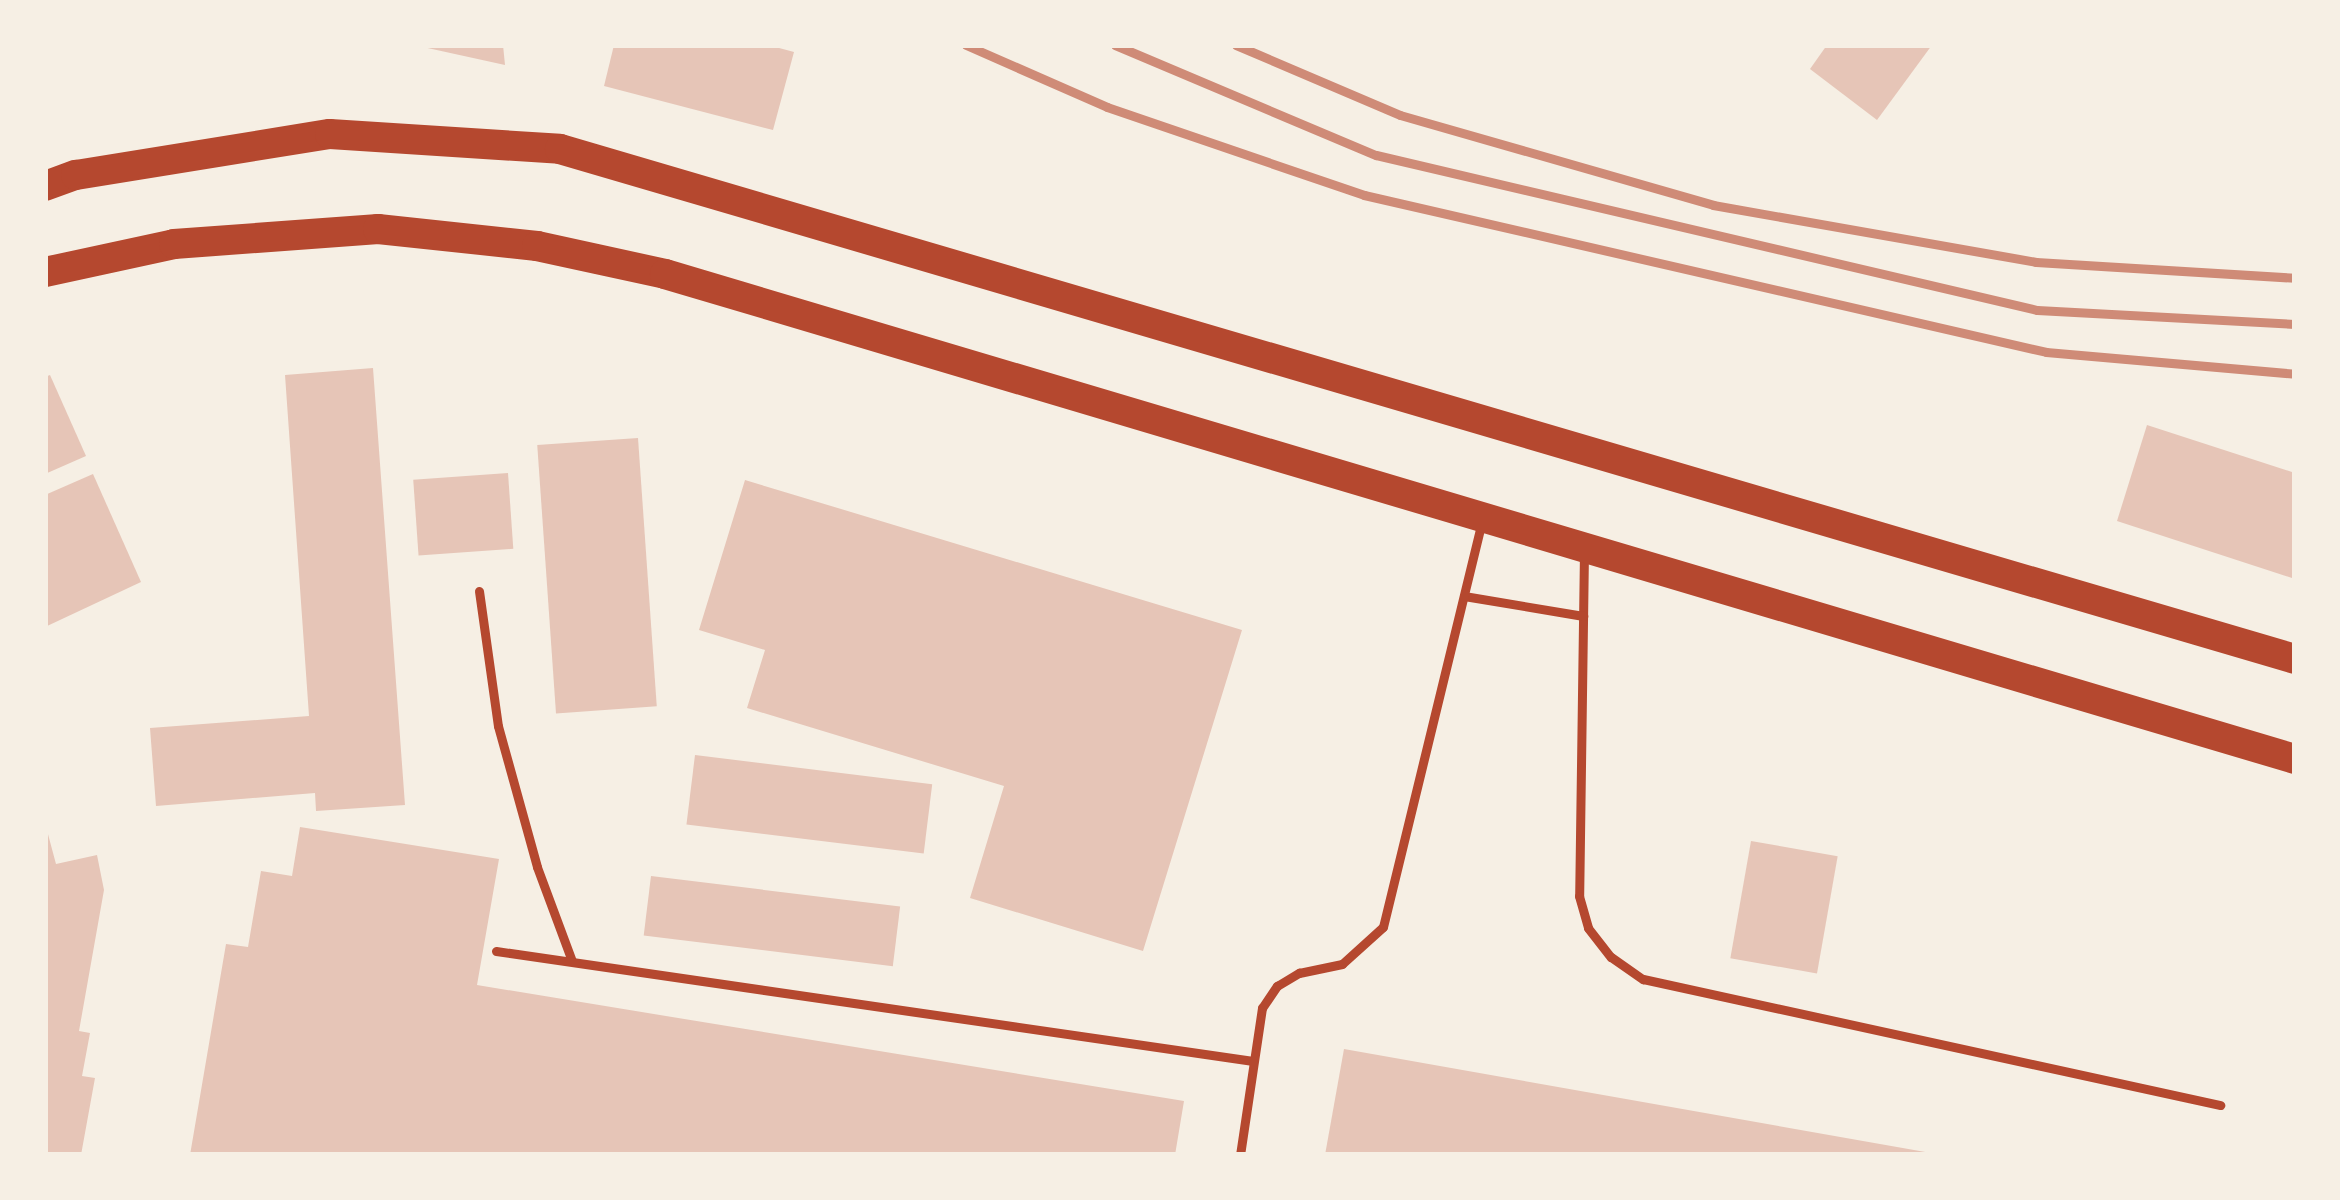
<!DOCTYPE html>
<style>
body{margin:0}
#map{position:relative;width:2340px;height:1200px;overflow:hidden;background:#f6efe4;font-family:Signika,sans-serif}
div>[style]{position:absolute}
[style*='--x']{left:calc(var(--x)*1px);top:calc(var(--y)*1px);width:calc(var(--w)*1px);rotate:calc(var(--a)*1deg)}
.building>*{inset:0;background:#e6c5b7;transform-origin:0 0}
.service>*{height:9px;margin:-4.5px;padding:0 4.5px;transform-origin:4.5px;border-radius:4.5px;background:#b5482f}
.primary>*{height:30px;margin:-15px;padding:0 15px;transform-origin:15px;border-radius:15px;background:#b5482f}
.rail>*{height:9px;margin:-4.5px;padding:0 4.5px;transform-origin:4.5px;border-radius:4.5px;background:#cf8b77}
span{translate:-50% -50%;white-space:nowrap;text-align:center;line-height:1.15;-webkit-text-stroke:9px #f6efe4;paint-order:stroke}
.frame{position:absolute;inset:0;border:48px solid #f6efe4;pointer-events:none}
</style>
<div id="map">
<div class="building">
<div style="clip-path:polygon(503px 45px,505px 65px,423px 47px,423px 45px)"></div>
<div style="clip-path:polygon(614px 45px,768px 45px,794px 52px,773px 130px,604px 86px)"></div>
<div style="clip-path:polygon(1827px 45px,1932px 45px,1877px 120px,1810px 69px)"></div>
<div style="clip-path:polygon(373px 368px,405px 805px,316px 811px,315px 793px,156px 806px,150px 728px,309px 716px,285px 375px)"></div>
<div style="clip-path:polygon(50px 375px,86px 456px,45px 474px,45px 377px)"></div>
<div style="clip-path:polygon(2147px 425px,2295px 473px,2295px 579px,2117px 521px)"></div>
<div style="left:638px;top:438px;width:269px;height:101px;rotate:86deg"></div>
<div style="left:508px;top:473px;width:76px;height:95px;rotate:86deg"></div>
<div style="clip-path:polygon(93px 474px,141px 582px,45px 627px,45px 495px)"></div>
<div style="clip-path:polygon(745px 480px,1242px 630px,1143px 951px,970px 898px,1004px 786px,747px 708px,765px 650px,699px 630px)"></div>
<div style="left:695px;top:755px;width:239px;height:70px;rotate:7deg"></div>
<div style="clip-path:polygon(45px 823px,56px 864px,97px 855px,104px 890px,79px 1031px,90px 1033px,82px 1076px,95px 1078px,81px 1155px,45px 1155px)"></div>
<div style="clip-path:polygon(300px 827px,499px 859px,477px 985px,1184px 1101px,1175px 1155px,190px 1155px,226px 944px,248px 947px,261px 871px,292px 876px)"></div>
<div style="left:1751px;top:841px;width:88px;height:119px;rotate:10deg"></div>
<div style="left:651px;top:876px;width:251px;height:60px;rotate:7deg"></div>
<div style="clip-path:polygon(1344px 1049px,1931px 1153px,1931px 1155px,1325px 1155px)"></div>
</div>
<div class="service">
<div style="--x:1584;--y:551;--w:345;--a:90.8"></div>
<div style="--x:1579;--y:896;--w:33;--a:74"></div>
<div style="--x:1588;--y:928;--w:37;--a:52"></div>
<div style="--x:1611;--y:957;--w:39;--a:35"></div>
<div style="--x:1643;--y:979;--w:591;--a:12.32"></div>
<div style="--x:479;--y:591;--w:136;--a:82"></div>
<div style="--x:498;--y:726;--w:146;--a:74.5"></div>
<div style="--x:537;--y:867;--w:100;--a:69.6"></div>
<div style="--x:1464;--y:596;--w:121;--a:9.5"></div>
<div style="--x:496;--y:951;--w:765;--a:8.27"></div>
<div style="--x:1240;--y:1155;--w:149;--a:-81.5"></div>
<div style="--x:1262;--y:1008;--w:27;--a:-56"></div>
<div style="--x:1277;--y:986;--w:26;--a:-31"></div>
<div style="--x:1299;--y:973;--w:44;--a:-11.8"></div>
<div style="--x:1342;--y:964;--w:55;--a:-42.1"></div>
<div style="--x:1383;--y:927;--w:415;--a:-76.3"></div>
</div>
<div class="primary">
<div style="--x:45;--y:186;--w:33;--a:-20"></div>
<div style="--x:76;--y:175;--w:257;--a:-9.2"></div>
<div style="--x:330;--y:134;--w:230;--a:3.7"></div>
<div style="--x:560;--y:149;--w:1808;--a:16.38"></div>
<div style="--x:45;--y:272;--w:132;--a:-12.2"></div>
<div style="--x:174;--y:244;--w:205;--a:-4.2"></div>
<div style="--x:378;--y:229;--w:160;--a:6.1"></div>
<div style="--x:537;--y:246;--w:131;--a:12.3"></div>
<div style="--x:665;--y:274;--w:1701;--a:16.57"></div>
</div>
<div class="rail">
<div style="--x:966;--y:45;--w:154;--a:23.7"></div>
<div style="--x:1107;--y:107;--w:272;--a:18.9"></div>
<div style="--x:1364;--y:195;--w:700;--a:12.96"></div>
<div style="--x:2046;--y:352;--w:250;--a:5"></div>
<div style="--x:1115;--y:45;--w:283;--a:22.9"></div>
<div style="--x:1376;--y:155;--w:679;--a:13.2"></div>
<div style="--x:2037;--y:310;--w:258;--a:3.1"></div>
<div style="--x:1236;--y:45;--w:178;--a:23.1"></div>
<div style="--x:1400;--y:115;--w:326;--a:16"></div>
<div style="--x:1713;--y:205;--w:328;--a:10"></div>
<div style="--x:2036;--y:262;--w:259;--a:3.5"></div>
</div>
<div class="frame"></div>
</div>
